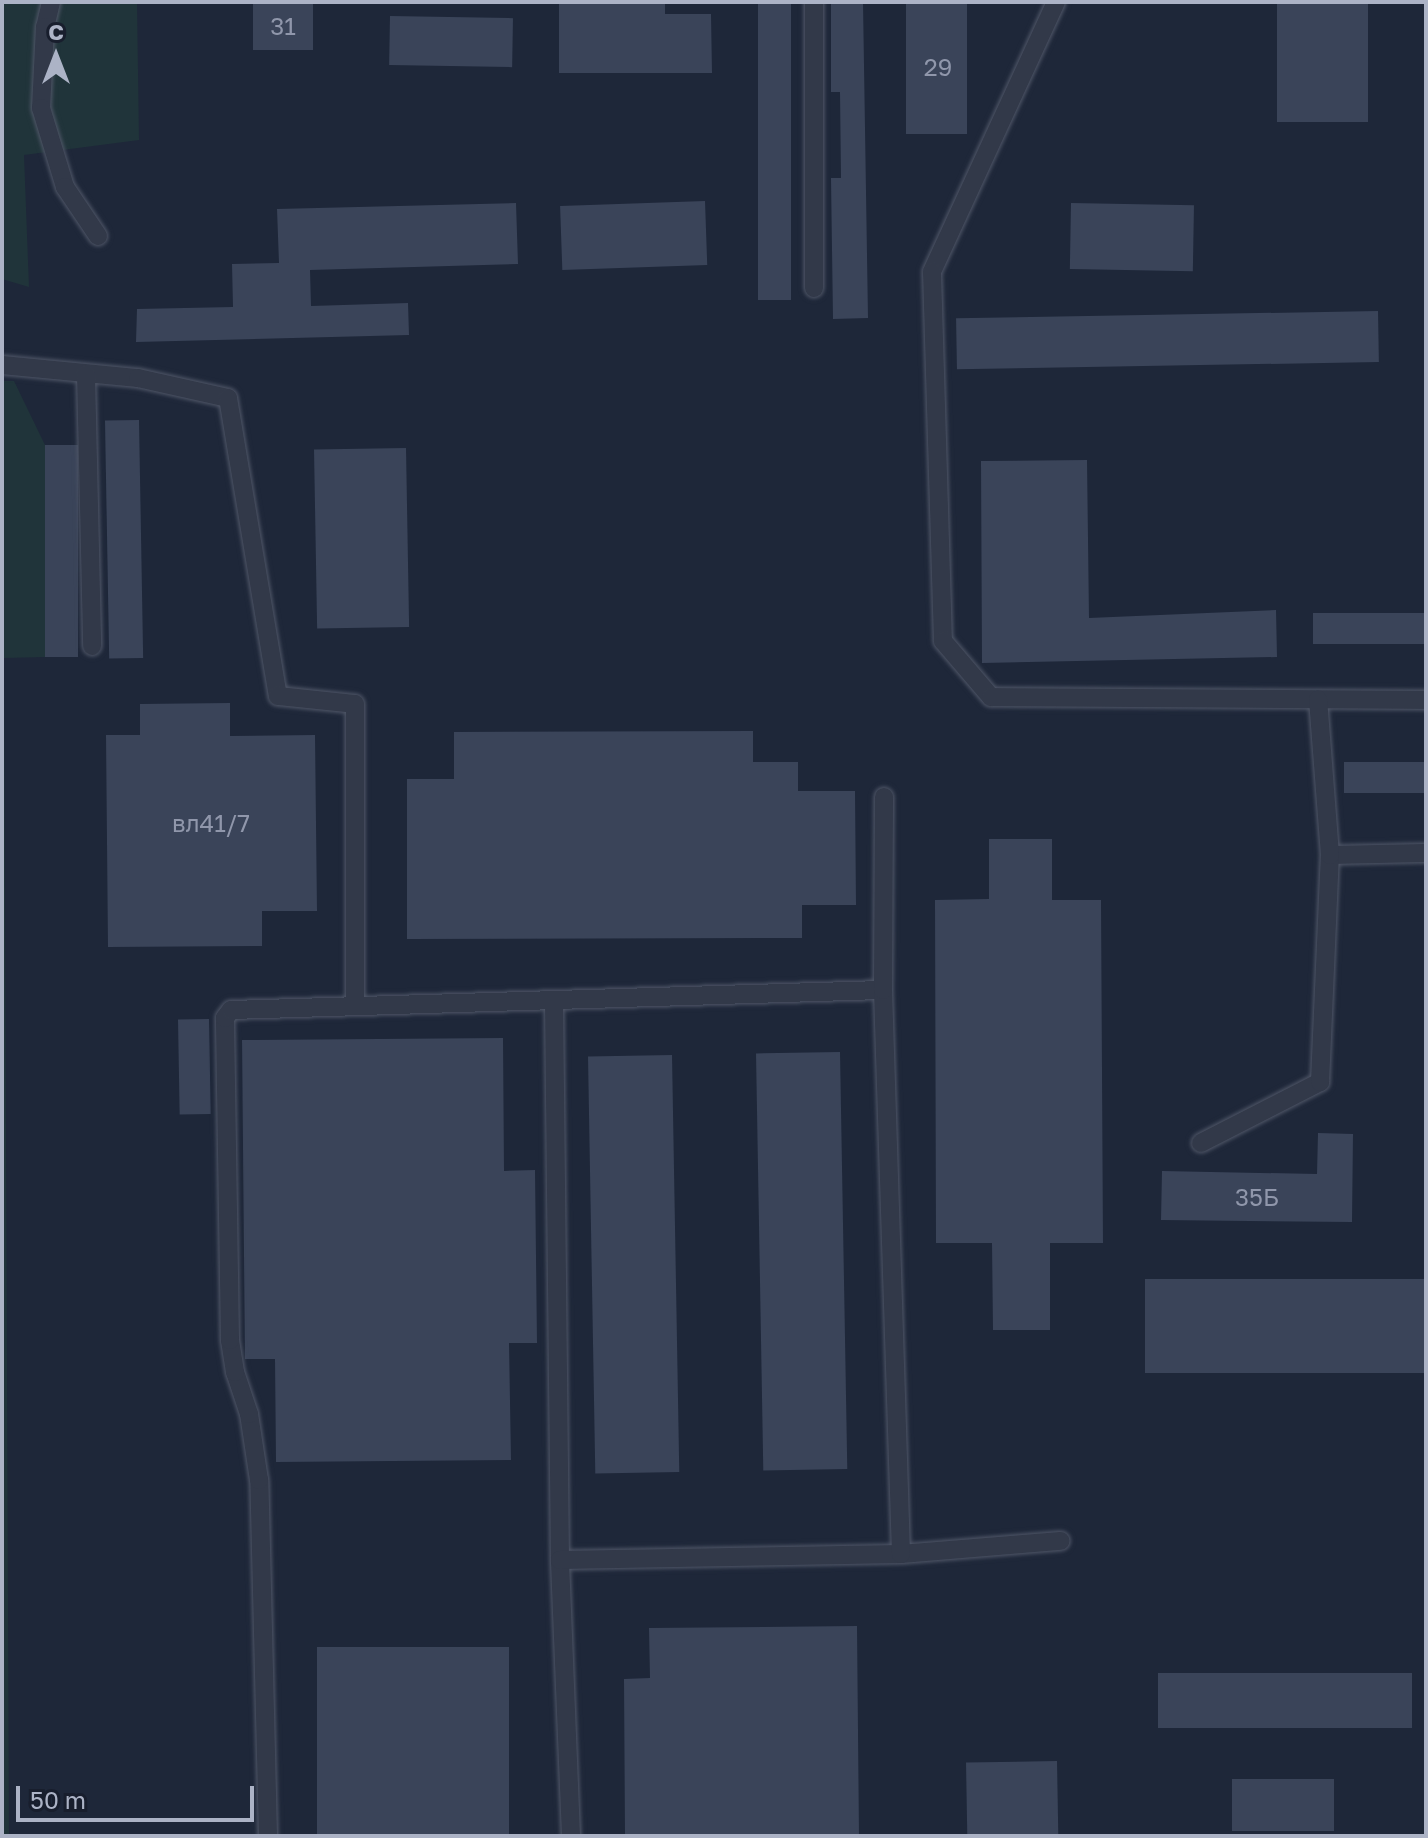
<!DOCTYPE html>
<meta charset="utf-8">
<style>
body{margin:0}
#map{position:relative;width:1428px;height:1838px;overflow:hidden;background:#1e2739;font-family:"Golos Text",sans-serif}
div>[style]{position:absolute}
[style*='--x']{left:calc(var(--x)*1px);top:calc(var(--y)*1px);width:calc(var(--w)*1px);rotate:calc(var(--a)*1deg)}
.green>*{inset:0;background:#20343a}
.building>*{inset:0;background:#3a4459;transform-origin:0 0}
.roads{filter:drop-shadow(0 0 2px #4f5667) drop-shadow(0 0 2px #4f5667)}
.lane>*{height:18px;margin:-9px;padding:0 9px;transform-origin:9px;border-radius:9px;background:#323949}
span{translate:-50% -50%;white-space:nowrap;text-align:center;line-height:1.15;-webkit-text-stroke:6px #181e2d;paint-order:stroke}
.number-label{font-size:24px;color:#9097ab}
.number-label span{-webkit-text-stroke-width:0}
.frame{position:absolute;inset:0;border:4px solid #acb3c6;pointer-events:none}
.north{position:absolute;left:16px;top:16px;width:80px;height:80px;-webkit-text-stroke:6px #181e2d;paint-order:stroke;rotate:0deg;font-size:22px;font-weight:700;line-height:32px;text-align:center;color:#acb3c6}
.north::after{content:'';display:block;margin:auto;width:28px;height:36px;background:#acb3c6;clip-path:polygon(50% 0,100% 100%,50% 72%,0 100%)}
.scale{position:absolute;left:16px;top:1786px;width:238px;height:36px;box-sizing:border-box;border:4px solid #acb3c6;border-top:0;padding-left:10px;font-size:24px;line-height:28px;white-space:nowrap;color:#acb3c6;-webkit-text-stroke:6px #181e2d;paint-order:stroke}
</style>
<div id="map">
<div class="green">
<div style="clip-path:polygon(2px 2px,137px 2px,139px 140px,24px 155px,29px 287px,2px 279px)"></div>
<div style="clip-path:polygon(2px 381px,14px 381px,45px 445px,45px 657px,4px 658px,9px 1836px,2px 1836px)"></div>
</div>
<div class="building">
<div style="left:253px;top:2px;width:60px;height:48px"></div>
<div style="clip-path:polygon(559px 2px,665px 2px,665px 14px,711px 14px,712px 73px,559px 73px)"></div>
<div style="left:758px;top:2px;width:33px;height:298px"></div>
<div style="clip-path:polygon(831px 2px,863px 2px,868px 318px,833px 319px,831px 178px,841px 178px,840px 92px,831px 92px)"></div>
<div style="left:906px;top:2px;width:61px;height:132px"></div>
<div style="left:1277px;top:2px;width:91px;height:120px"></div>
<div style="left:390px;top:16px;width:123px;height:49px;rotate:1deg"></div>
<div style="left:705px;top:201px;width:64px;height:145px;rotate:88deg"></div>
<div style="clip-path:polygon(516px 203px,518px 264px,310px 270px,311px 306px,408px 303px,409px 335px,136px 342px,137px 309px,233px 307px,232px 264px,279px 263px,277px 209px)"></div>
<div style="left:1071px;top:203px;width:123px;height:66px;rotate:1deg"></div>
<div style="left:1378px;top:311px;width:51px;height:422px;rotate:89deg"></div>
<div style="left:139px;top:420px;width:238px;height:34px;rotate:89deg"></div>
<div style="left:45px;top:445px;width:33px;height:212px"></div>
<div style="left:406px;top:448px;width:179px;height:92px;rotate:89deg"></div>
<div style="clip-path:polygon(1087px 460px,1089px 618px,1276px 610px,1277px 657px,982px 663px,981px 461px)"></div>
<div style="left:1426px;top:613px;width:31px;height:113px;rotate:90deg"></div>
<div style="clip-path:polygon(230px 703px,230px 736px,315px 735px,317px 911px,262px 911px,262px 946px,108px 947px,106px 735px,140px 735px,140px 704px)"></div>
<div style="clip-path:polygon(753px 731px,753px 762px,798px 762px,798px 791px,855px 791px,856px 905px,802px 905px,802px 938px,407px 939px,407px 779px,454px 779px,454px 732px)"></div>
<div style="left:1426px;top:762px;width:31px;height:82px;rotate:90deg"></div>
<div style="clip-path:polygon(989px 839px,1052px 839px,1052px 900px,1101px 900px,1103px 1243px,1050px 1243px,1050px 1330px,993px 1330px,992px 1243px,936px 1243px,935px 900px,989px 899px)"></div>
<div style="left:209px;top:1019px;width:95px;height:31px;rotate:89deg"></div>
<div style="clip-path:polygon(503px 1038px,504px 1171px,535px 1170px,537px 1343px,509px 1343px,511px 1460px,276px 1462px,275px 1359px,245px 1359px,242px 1040px)"></div>
<div style="left:840px;top:1052px;width:417px;height:84px;rotate:89deg"></div>
<div style="left:672px;top:1055px;width:417px;height:84px;rotate:89deg"></div>
<div style="clip-path:polygon(1318px 1133px,1353px 1134px,1352px 1222px,1161px 1220px,1162px 1171px,1317px 1174px)"></div>
<div style="left:1145px;top:1279px;width:281px;height:94px"></div>
<div style="clip-path:polygon(857px 1626px,859px 1836px,625px 1836px,624px 1679px,650px 1678px,649px 1628px)"></div>
<div style="left:509px;top:1647px;width:189px;height:192px;rotate:90deg"></div>
<div style="left:1158px;top:1673px;width:254px;height:55px"></div>
<div style="left:1057px;top:1761px;width:75px;height:91px;rotate:89deg"></div>
<div style="left:1232px;top:1779px;width:102px;height:52px"></div>
</div>
<div class="roads">
<div class="lane">
<div style="--x:51;--y:2;--w:26;--a:103"></div>
<div style="--x:45;--y:27;--w:81;--a:92.8"></div>
<div style="--x:41;--y:108;--w:83;--a:73.1"></div>
<div style="--x:65;--y:187;--w:59;--a:56"></div>
<div style="--x:1056;--y:2;--w:297;--a:114.7"></div>
<div style="--x:932;--y:272;--w:369;--a:88.3"></div>
<div style="--x:943;--y:641;--w:74;--a:49.4"></div>
<div style="--x:991;--y:697;--w:435;--a:0.4"></div>
<div style="--x:814;--y:288;--w:286;--a:-90"></div>
<div style="--x:2;--y:365;--w:137;--a:5.5"></div>
<div style="--x:138;--y:378;--w:92;--a:12.5"></div>
<div style="--x:228;--y:398;--w:302;--a:80.5"></div>
<div style="--x:278;--y:696;--w:77;--a:5.9"></div>
<div style="--x:355;--y:704;--w:302;--a:90"></div>
<div style="--x:86;--y:374;--w:272;--a:88.7"></div>
<div style="--x:1330;--y:855;--w:96;--a:-1.2"></div>
<div style="--x:554;--y:1000;--w:560;--a:89.39"></div>
<div style="--x:1201;--y:1143;--w:134;--a:-27.1"></div>
<div style="--x:1320;--y:1082;--w:227;--a:-87.5"></div>
<div style="--x:1330;--y:855;--w:156;--a:-94.4"></div>
<div style="--x:901;--y:1554;--w:160;--a:-4.7"></div>
<div style="--x:268;--y:1836;--w:356;--a:-91.4"></div>
<div style="--x:259;--y:1480;--w:67;--a:-98.6"></div>
<div style="--x:249;--y:1414;--w:44;--a:-108.4"></div>
<div style="--x:235;--y:1372;--w:32;--a:-99"></div>
<div style="--x:230;--y:1340;--w:322;--a:-90.9"></div>
<div style="--x:225;--y:1018;--w:10;--a:-53"></div>
<div style="--x:231;--y:1010;--w:652;--a:-1.76"></div>
<div style="--x:571;--y:1836;--w:276;--a:-92.3"></div>
<div style="--x:560;--y:1560;--w:341;--a:-1"></div>
<div style="--x:901;--y:1554;--w:564;--a:-91.83"></div>
<div style="--x:883;--y:990;--w:193;--a:-89.7"></div>
</div>
</div>
<div class="number-label">
<span style="left:283px;top:26px">31</span>
<span style="left:938px;top:67px">29</span>
<span style="left:211px;top:823px">вл41/7</span>
<span style="left:1257px;top:1197px">35Б</span>
</div>
<div class="frame"></div>
<div class="north">С</div>
<div class="scale">50 m</div>
</div>
